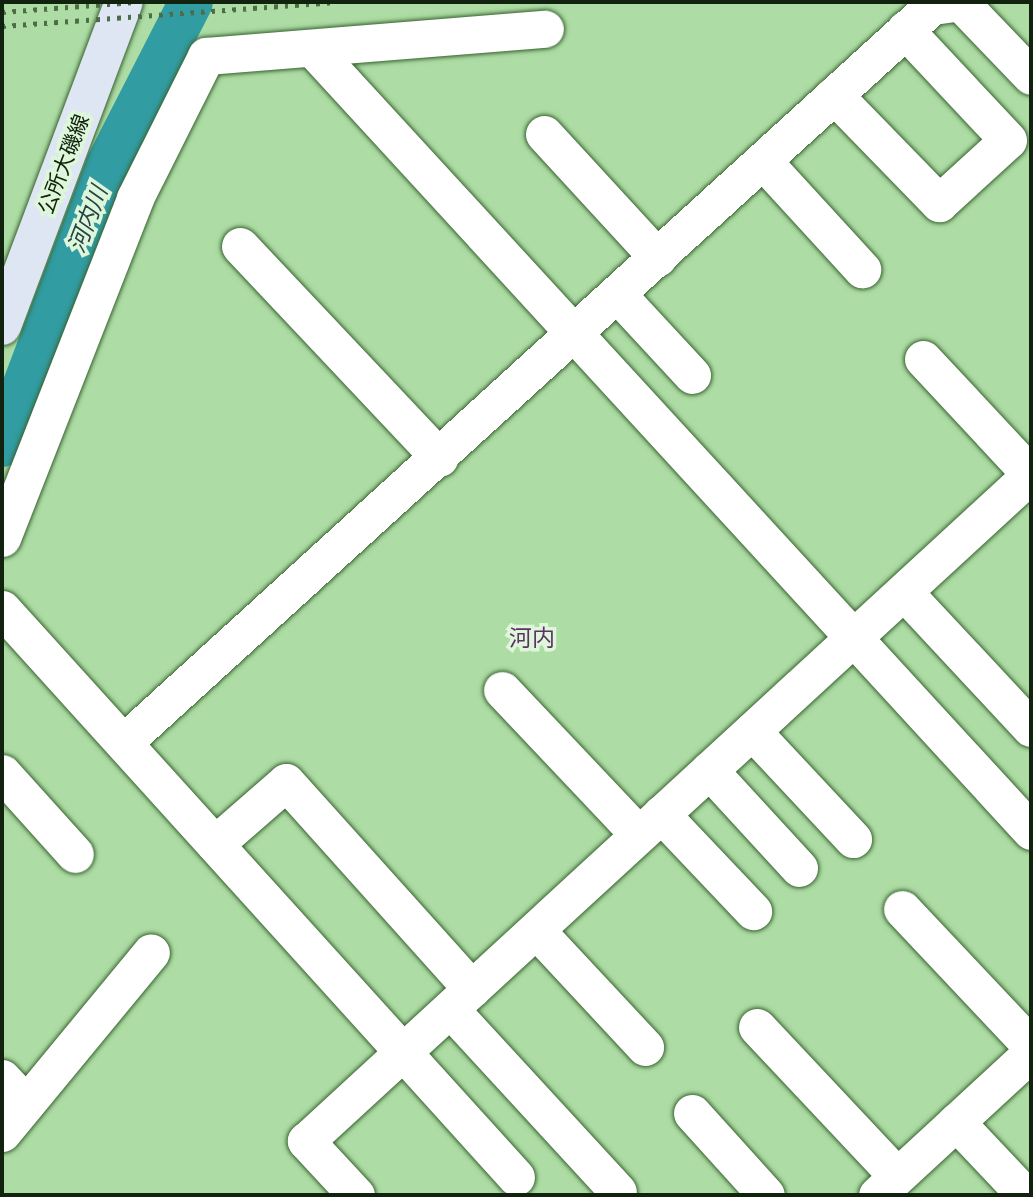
<!DOCTYPE html>
<meta charset="utf-8">
<style>
body{margin:0}
#map{position:relative;width:1033px;height:1197px;overflow:hidden;background:#addca4;font-family:"Golos Text","Noto Sans JP",sans-serif}
div>[style]{position:absolute}
[style*='--x']{left:calc(var(--x)*1px);top:calc(var(--y)*1px);width:calc(var(--w)*1px);rotate:calc(var(--a)*1deg)}
.river>*{height:44px;margin:-22px;padding:0 22px;transform-origin:22px;border-radius:22px;background:#319ca2}
.roads{filter:drop-shadow(0 0 2px #396331) drop-shadow(0 0 2px #396331)}
.minor>*{height:37px;margin:-18.5px;padding:0 18.5px;transform-origin:18.5px;border-radius:18.5px;background:#fff}
.major>*{height:38px;margin:-19px;padding:0 19px;transform-origin:19px;border-radius:19px;background:#dee6f3}
.rail>*{height:5px;margin-top:-2.5px;transform-origin:0;background:repeating-linear-gradient(90deg,#4f6c49 0 3.5px,transparent 0 10.5px)}
span{translate:-50% -50%;white-space:nowrap;text-align:center;line-height:1.15;-webkit-text-stroke:7px #def6d9;paint-order:stroke}
.street-label{font-size:21px;color:#11230e}
.water-label{font-size:23px;color:#254446;font-style:italic}
.neighbourhood-label{font-size:23px;color:#5e3267}
.frame{position:absolute;inset:0;border:4px solid #11230e;pointer-events:none}
</style>
<div id="map">
<div class="river">
<div style="--x:2;--y:445;--w:300;--a:-69.3"></div>
<div style="--x:108;--y:164;--w:182;--a:-62.9"></div>
</div>
<div class="roads">
<div class="minor">
<div style="--x:961;--y:3;--w:101;--a:46.2"></div>
<div style="--x:312;--y:48;--w:1063;--a:47.44"></div>
<div style="--x:834;--y:95;--w:151;--a:45.8"></div>
<div style="--x:939;--y:203;--w:93;--a:-42.4"></div>
<div style="--x:1008;--y:140;--w:151;--a:-133.1"></div>
<div style="--x:544;--y:134;--w:168;--a:47.4"></div>
<div style="--x:763;--y:161;--w:147;--a:47.5"></div>
<div style="--x:240;--y:246;--w:291;--a:46.7"></div>
<div style="--x:618;--y:295;--w:109;--a:47.2"></div>
<div style="--x:923;--y:359;--w:158;--a:47"></div>
<div style="--x:2;--y:538;--w:365;--a:-68.6"></div>
<div style="--x:135;--y:198;--w:159;--a:-63.4"></div>
<div style="--x:206;--y:56;--w:340;--a:-4.6"></div>
<div style="--x:904;--y:592;--w:186;--a:47"></div>
<div style="--x:2;--y:609;--w:766;--a:47.86"></div>
<div style="--x:502;--y:690;--w:199;--a:46.6"></div>
<div style="--x:752;--y:731;--w:148;--a:46.9"></div>
<div style="--x:124;--y:742;--w:1093;--a:-42.33"></div>
<div style="--x:932;--y:6;--w:29;--a:-8"></div>
<div style="--x:709;--y:770;--w:133;--a:47.4"></div>
<div style="--x:2;--y:773;--w:109;--a:48"></div>
<div style="--x:661;--y:814;--w:134;--a:46.5"></div>
<div style="--x:215;--y:844;--w:94;--a:-41.1"></div>
<div style="--x:286;--y:782;--w:278;--a:48.1"></div>
<div style="--x:902;--y:909;--w:188;--a:46.7"></div>
<div style="--x:536;--y:930;--w:160;--a:47"></div>
<div style="--x:450;--y:1009;--w:248;--a:47.4"></div>
<div style="--x:757;--y:1027;--w:204;--a:46.8"></div>
<div style="--x:2;--y:1078;--w:35;--a:47"></div>
<div style="--x:692;--y:1113;--w:110;--a:47.9"></div>
<div style="--x:956;--y:1122;--w:100;--a:46.6"></div>
<div style="--x:2;--y:1133;--w:234;--a:-50.5"></div>
<div style="--x:356;--y:1195;--w:74;--a:-132.8"></div>
<div style="--x:306;--y:1141;--w:985;--a:-42.61"></div>
<div style="--x:877;--y:1195;--w:209;--a:-42.7"></div>
</div>
<div class="major">
<div style="--x:2;--y:326;--w:346;--a:-69.4"></div>
</div>
</div>
<div class="rail">
<div style="--x:2;--y:12;--w:133;--a:-4.3"></div>
<div style="--x:2;--y:26;--w:332;--a:-4.1"></div>
</div>
<div class="street-label">
<span style="left:63px;top:164px;rotate:-69deg">公所大磯線</span>
</div>
<div class="water-label">
<span style="left:87px;top:219px;rotate:-69deg">河内川</span>
</div>
<div class="neighbourhood-label">
<span style="left:532px;top:637px">河内</span>
</div>
<div class="frame"></div>
</div>
